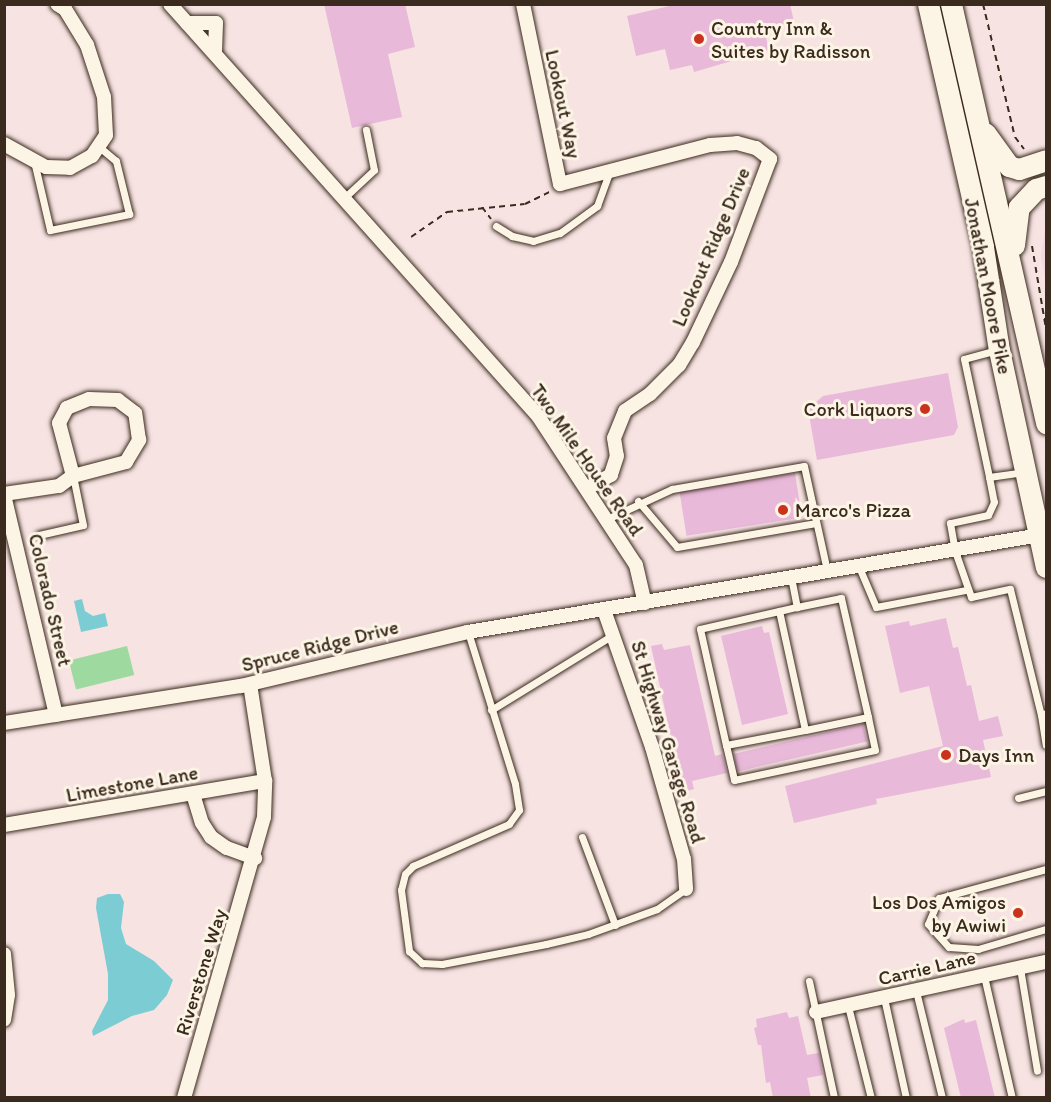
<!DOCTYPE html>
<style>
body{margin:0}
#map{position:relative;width:1051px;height:1102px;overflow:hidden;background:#f6e3e2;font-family:Itim,sans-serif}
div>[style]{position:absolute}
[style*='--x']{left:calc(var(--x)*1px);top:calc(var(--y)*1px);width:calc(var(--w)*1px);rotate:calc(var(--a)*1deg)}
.built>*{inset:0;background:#f2d6e0}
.green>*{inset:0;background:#9edaa0;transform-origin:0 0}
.water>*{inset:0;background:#7ccdd3}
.building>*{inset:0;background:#e9b9da;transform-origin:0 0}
.path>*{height:2px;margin-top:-1px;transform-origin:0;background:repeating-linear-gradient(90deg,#3b2a1e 0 6px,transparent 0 10.5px)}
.roads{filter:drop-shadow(0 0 2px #3b2a1e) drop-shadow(0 0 2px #3b2a1e)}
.service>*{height:7px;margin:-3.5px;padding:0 3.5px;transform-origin:3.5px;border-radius:3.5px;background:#fcf5e5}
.minor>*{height:14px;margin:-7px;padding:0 7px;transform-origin:7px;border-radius:7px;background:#fcf5e5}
.trunk>*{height:21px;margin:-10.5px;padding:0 10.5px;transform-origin:10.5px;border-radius:10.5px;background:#fcf5e5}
.dots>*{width:16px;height:16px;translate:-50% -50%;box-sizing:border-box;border:3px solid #fcf5e5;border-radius:50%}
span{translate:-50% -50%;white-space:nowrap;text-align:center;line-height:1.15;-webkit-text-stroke:6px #fcf5e5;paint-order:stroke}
.poi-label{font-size:20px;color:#3b2a1e}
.left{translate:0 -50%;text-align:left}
.right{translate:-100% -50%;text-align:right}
.street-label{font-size:20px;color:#3b2a1e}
.frame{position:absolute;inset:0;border:6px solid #3b2a1e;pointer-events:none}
</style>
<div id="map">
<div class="built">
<div style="clip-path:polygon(1046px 224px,1046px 283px,1041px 256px)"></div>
</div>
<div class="green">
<div style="left:127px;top:646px;width:30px;height:60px;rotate:76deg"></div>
</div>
<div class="water">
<div style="clip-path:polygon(82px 599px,85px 611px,93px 616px,105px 613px,108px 626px,81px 632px,74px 601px)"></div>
<div style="clip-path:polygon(108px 894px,120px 894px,124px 902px,121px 928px,126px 944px,154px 961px,173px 980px,167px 995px,154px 1010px,132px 1016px,93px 1036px,92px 1031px,108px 1000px,108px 974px,96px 908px,97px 898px)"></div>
</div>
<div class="building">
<div style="clip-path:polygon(324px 4px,405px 4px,415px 47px,388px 54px,402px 117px,352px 128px)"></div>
<div style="clip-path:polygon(678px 4px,790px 4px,794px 22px,764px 29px,769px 50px,694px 72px,692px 65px,670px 70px,665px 49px,636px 56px,627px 16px)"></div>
<div style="clip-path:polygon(948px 373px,958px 427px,954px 435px,817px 460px,808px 409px,823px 396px)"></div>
<div style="left:795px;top:473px;width:45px;height:117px;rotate:81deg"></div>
<div style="clip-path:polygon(946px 618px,953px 648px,958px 647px,967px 686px,971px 685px,979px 721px,998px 716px,1003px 736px,983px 740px,991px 777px,876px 799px,877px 804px,794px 823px,785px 786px,943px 746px,929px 686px,900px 693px,885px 626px,909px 621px,910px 626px)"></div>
<div style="clip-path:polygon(762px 626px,764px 633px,769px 632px,788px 714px,742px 725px,721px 636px)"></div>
<div style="clip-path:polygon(662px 644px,664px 650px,690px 645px,715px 756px,722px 754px,727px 773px,692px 781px,694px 789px,683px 792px,651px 646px)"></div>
<div style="left:863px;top:724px;width:18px;height:133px;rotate:77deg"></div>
<div style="clip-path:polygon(787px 1012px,789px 1018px,798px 1016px,807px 1055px,819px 1053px,823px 1075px,807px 1078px,811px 1098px,773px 1098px,770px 1082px,766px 1083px,761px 1045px,758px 1045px,754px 1028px,757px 1027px,756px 1019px)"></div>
<div style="clip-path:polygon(964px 1019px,965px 1023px,976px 1020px,995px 1098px,961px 1098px,944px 1028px)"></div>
</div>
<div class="path">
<div style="--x:983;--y:4;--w:137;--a:76.5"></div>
<div style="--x:1015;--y:137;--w:15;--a:53"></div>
<div style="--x:482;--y:207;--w:15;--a:53"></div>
<div style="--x:411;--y:237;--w:44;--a:-34.8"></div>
<div style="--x:447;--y:212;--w:78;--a:-5.9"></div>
<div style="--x:525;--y:204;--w:28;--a:-26"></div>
<div style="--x:1032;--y:246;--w:84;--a:80.4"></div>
</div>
<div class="roads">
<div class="service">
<div style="--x:34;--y:161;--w:71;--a:76.9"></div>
<div style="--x:50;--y:230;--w:81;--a:-11.4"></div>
<div style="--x:129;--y:214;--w:55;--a:-103.8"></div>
<div style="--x:116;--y:161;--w:23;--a:-140"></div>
<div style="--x:344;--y:198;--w:41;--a:-43"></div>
<div style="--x:374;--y:170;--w:41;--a:-101.3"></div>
<div style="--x:496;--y:226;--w:19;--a:32"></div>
<div style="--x:512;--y:236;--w:22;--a:13"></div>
<div style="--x:533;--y:241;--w:28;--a:-17"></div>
<div style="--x:560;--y:233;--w:46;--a:-36.1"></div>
<div style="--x:597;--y:206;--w:38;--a:-70"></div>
<div style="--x:997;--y:350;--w:34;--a:165"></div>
<div style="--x:964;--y:359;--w:121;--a:78"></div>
<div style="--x:989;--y:477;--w:35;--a:-8"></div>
<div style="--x:989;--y:477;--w:25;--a:79"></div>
<div style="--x:994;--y:502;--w:14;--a:115"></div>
<div style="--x:988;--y:515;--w:39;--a:168"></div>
<div style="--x:950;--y:523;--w:28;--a:80"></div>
<div style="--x:955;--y:551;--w:49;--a:70.8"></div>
<div style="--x:971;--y:597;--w:40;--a:-12"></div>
<div style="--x:1010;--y:589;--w:130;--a:76.2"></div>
<div style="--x:638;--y:501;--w:60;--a:49.7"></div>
<div style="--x:677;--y:547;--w:141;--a:-9.8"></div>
<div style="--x:607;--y:519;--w:72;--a:-24.8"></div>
<div style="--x:672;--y:489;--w:134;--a:-9.9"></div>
<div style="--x:804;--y:466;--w:107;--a:77.6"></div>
<div style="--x:39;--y:535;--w:45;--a:-12.8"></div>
<div style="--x:83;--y:525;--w:50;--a:-101.5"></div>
<div style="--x:859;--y:567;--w:43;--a:67"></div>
<div style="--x:876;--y:607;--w:92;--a:-10.7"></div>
<div style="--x:791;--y:577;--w:31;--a:79"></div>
<div style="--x:797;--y:607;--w:45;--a:-11.6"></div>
<div style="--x:841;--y:598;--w:122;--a:77.2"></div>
<div style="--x:779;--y:611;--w:81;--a:167.2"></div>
<div style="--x:700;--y:629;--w:119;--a:77.4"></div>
<div style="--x:726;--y:745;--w:80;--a:-10.8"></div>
<div style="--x:468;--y:632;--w:159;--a:72.8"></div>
<div style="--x:515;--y:784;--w:26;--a:81"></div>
<div style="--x:519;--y:810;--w:17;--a:126"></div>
<div style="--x:509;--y:824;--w:105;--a:156.4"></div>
<div style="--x:413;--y:866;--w:11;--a:135"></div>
<div style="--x:405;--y:874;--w:16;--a:104"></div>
<div style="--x:401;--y:890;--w:62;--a:82.5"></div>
<div style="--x:409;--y:951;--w:18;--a:43"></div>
<div style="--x:422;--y:963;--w:20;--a:3"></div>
<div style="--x:442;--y:964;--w:106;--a:-10.9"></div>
<div style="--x:546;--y:944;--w:43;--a:-13.4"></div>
<div style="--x:588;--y:934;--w:73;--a:-19.9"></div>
<div style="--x:657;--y:909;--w:35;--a:-35"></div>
<div style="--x:491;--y:710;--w:143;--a:-31.6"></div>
<div style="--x:1046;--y:713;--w:5;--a:158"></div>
<div style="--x:1041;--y:715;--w:30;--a:81"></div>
<div style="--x:726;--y:745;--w:36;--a:77"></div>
<div style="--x:734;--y:780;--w:144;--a:-12"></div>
<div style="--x:875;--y:750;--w:34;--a:-102"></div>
<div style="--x:868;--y:717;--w:64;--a:168.3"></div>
<div style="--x:805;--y:730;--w:122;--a:-102.3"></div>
<div style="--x:779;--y:611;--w:18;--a:-13"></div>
<div style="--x:1018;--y:798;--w:29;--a:-14"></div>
<div style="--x:582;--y:837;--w:94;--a:69.4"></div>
<div style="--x:1046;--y:869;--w:111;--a:164.8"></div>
<div style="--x:939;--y:898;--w:28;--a:113"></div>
<div style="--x:928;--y:924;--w:31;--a:48"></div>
<div style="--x:949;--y:947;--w:29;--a:4"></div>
<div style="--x:978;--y:949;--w:71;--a:-16.4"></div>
<div style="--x:1020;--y:968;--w:104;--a:80.6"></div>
<div style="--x:984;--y:976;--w:125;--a:77.1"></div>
<div style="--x:809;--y:981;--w:120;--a:77.9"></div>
<div style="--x:916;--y:991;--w:110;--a:76.3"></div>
<div style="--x:884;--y:998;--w:102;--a:77.6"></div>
<div style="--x:848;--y:1006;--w:95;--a:76"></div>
</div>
<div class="minor">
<div style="--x:170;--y:4;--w:552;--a:48.23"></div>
<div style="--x:538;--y:416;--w:178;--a:56.7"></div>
<div style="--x:636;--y:565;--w:39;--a:77"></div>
<div style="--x:523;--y:4;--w:184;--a:78.4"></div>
<div style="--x:560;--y:184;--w:155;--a:-14.6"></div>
<div style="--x:710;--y:145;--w:27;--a:-4"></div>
<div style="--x:737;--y:143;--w:20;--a:15"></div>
<div style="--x:756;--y:148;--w:18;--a:38"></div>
<div style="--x:770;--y:159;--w:110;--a:110.7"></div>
<div style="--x:731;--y:262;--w:89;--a:115.4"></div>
<div style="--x:693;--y:342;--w:27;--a:121"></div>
<div style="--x:679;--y:365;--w:41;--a:135"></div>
<div style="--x:650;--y:394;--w:30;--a:146"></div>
<div style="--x:625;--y:411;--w:29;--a:112"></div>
<div style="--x:614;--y:438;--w:18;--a:81"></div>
<div style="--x:617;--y:456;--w:20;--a:108"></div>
<div style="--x:611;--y:475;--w:26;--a:151"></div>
<div style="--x:187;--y:23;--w:29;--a:0"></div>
<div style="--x:216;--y:23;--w:30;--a:92"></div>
<div style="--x:4;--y:144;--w:48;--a:28.7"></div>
<div style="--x:46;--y:167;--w:24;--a:2"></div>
<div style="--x:70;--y:168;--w:25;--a:-29"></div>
<div style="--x:92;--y:156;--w:25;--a:-56"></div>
<div style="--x:106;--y:135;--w:38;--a:-93"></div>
<div style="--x:104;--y:97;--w:55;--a:-108.1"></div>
<div style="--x:87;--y:45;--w:42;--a:-121.4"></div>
<div style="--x:65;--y:9;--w:9;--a:-148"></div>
<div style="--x:4;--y:494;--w:56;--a:-8.3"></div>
<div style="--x:59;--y:486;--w:17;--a:-36"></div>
<div style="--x:73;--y:476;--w:55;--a:-14.8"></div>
<div style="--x:126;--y:462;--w:26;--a:-59"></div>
<div style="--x:139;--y:440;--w:27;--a:-98"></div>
<div style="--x:135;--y:413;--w:21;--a:-143"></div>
<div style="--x:118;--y:400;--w:29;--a:-178"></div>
<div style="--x:89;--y:399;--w:24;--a:158"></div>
<div style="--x:67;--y:408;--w:17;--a:118"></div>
<div style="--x:59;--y:423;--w:55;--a:75.2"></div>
<div style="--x:4;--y:495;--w:226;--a:76.7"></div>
<div style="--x:604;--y:610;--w:145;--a:70.7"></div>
<div style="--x:652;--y:747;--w:116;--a:74.1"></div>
<div style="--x:684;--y:859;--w:30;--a:86"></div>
<div style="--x:4;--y:723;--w:240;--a:-8.9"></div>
<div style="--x:241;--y:686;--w:233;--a:-13.4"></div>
<div style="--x:468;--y:632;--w:586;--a:-9.62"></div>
<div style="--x:193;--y:794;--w:30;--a:73"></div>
<div style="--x:202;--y:823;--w:17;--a:57"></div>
<div style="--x:211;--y:837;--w:19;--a:35"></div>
<div style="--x:227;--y:848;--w:30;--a:20"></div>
<div style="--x:4;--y:825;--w:265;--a:-9.6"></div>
<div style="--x:4;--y:954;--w:41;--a:84.4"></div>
<div style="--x:8;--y:995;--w:25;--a:99"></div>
<div style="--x:816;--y:1012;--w:235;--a:-12.3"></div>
<div style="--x:184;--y:1098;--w:292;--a:-74.1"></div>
<div style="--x:264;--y:817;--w:36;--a:-88"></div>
<div style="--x:265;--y:781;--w:98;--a:-98.8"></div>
</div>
<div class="trunk">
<div style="--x:928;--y:4;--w:249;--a:77.2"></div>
<div style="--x:983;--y:247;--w:104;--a:81.2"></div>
<div style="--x:999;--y:350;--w:222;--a:77.8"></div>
<div style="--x:951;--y:4;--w:430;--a:77.2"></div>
<div style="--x:985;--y:133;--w:41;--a:54"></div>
<div style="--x:1009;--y:166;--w:10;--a:17"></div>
<div style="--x:1019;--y:169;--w:28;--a:-18"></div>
<div style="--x:1014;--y:245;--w:38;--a:-83"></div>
<div style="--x:1019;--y:207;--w:25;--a:-47"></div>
<div style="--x:1036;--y:189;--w:10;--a:-17"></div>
</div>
</div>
<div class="dots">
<div style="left:699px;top:39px;background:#c8321e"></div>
<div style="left:925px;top:409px;background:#c8321e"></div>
<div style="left:783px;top:510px;background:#c8321e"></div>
<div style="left:946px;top:755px;background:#c8321e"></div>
<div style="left:1018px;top:913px;background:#c8321e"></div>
</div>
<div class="poi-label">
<span class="left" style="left:711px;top:40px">Country Inn &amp;<br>Suites by Radisson</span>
<span class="right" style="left:913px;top:409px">Cork Liquors</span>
<span class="left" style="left:795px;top:510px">Marco's Pizza</span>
<span class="left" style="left:958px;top:755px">Days Inn</span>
<span class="right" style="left:1006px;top:914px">Los Dos Amigos<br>by Awiwi</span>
</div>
<div class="street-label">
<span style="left:563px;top:104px;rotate:78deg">Lookout Way</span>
<span style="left:711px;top:247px;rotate:-67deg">Lookout Ridge Drive</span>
<span style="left:988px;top:286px;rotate:79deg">Jonathan Moore Pike</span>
<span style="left:587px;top:460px;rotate:55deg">Two Mile House Road</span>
<span style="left:50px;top:600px;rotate:77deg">Colorado Street</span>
<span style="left:320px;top:646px;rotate:-14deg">Spruce Ridge Drive</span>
<span style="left:668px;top:742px;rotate:73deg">St Highway Garage Road</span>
<span style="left:132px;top:784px;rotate:-10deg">Limestone Lane</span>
<span style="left:927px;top:968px;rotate:-13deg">Carrie Lane</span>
<span style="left:201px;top:972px;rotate:-73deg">Riverstone Way</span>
</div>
<div class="frame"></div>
</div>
